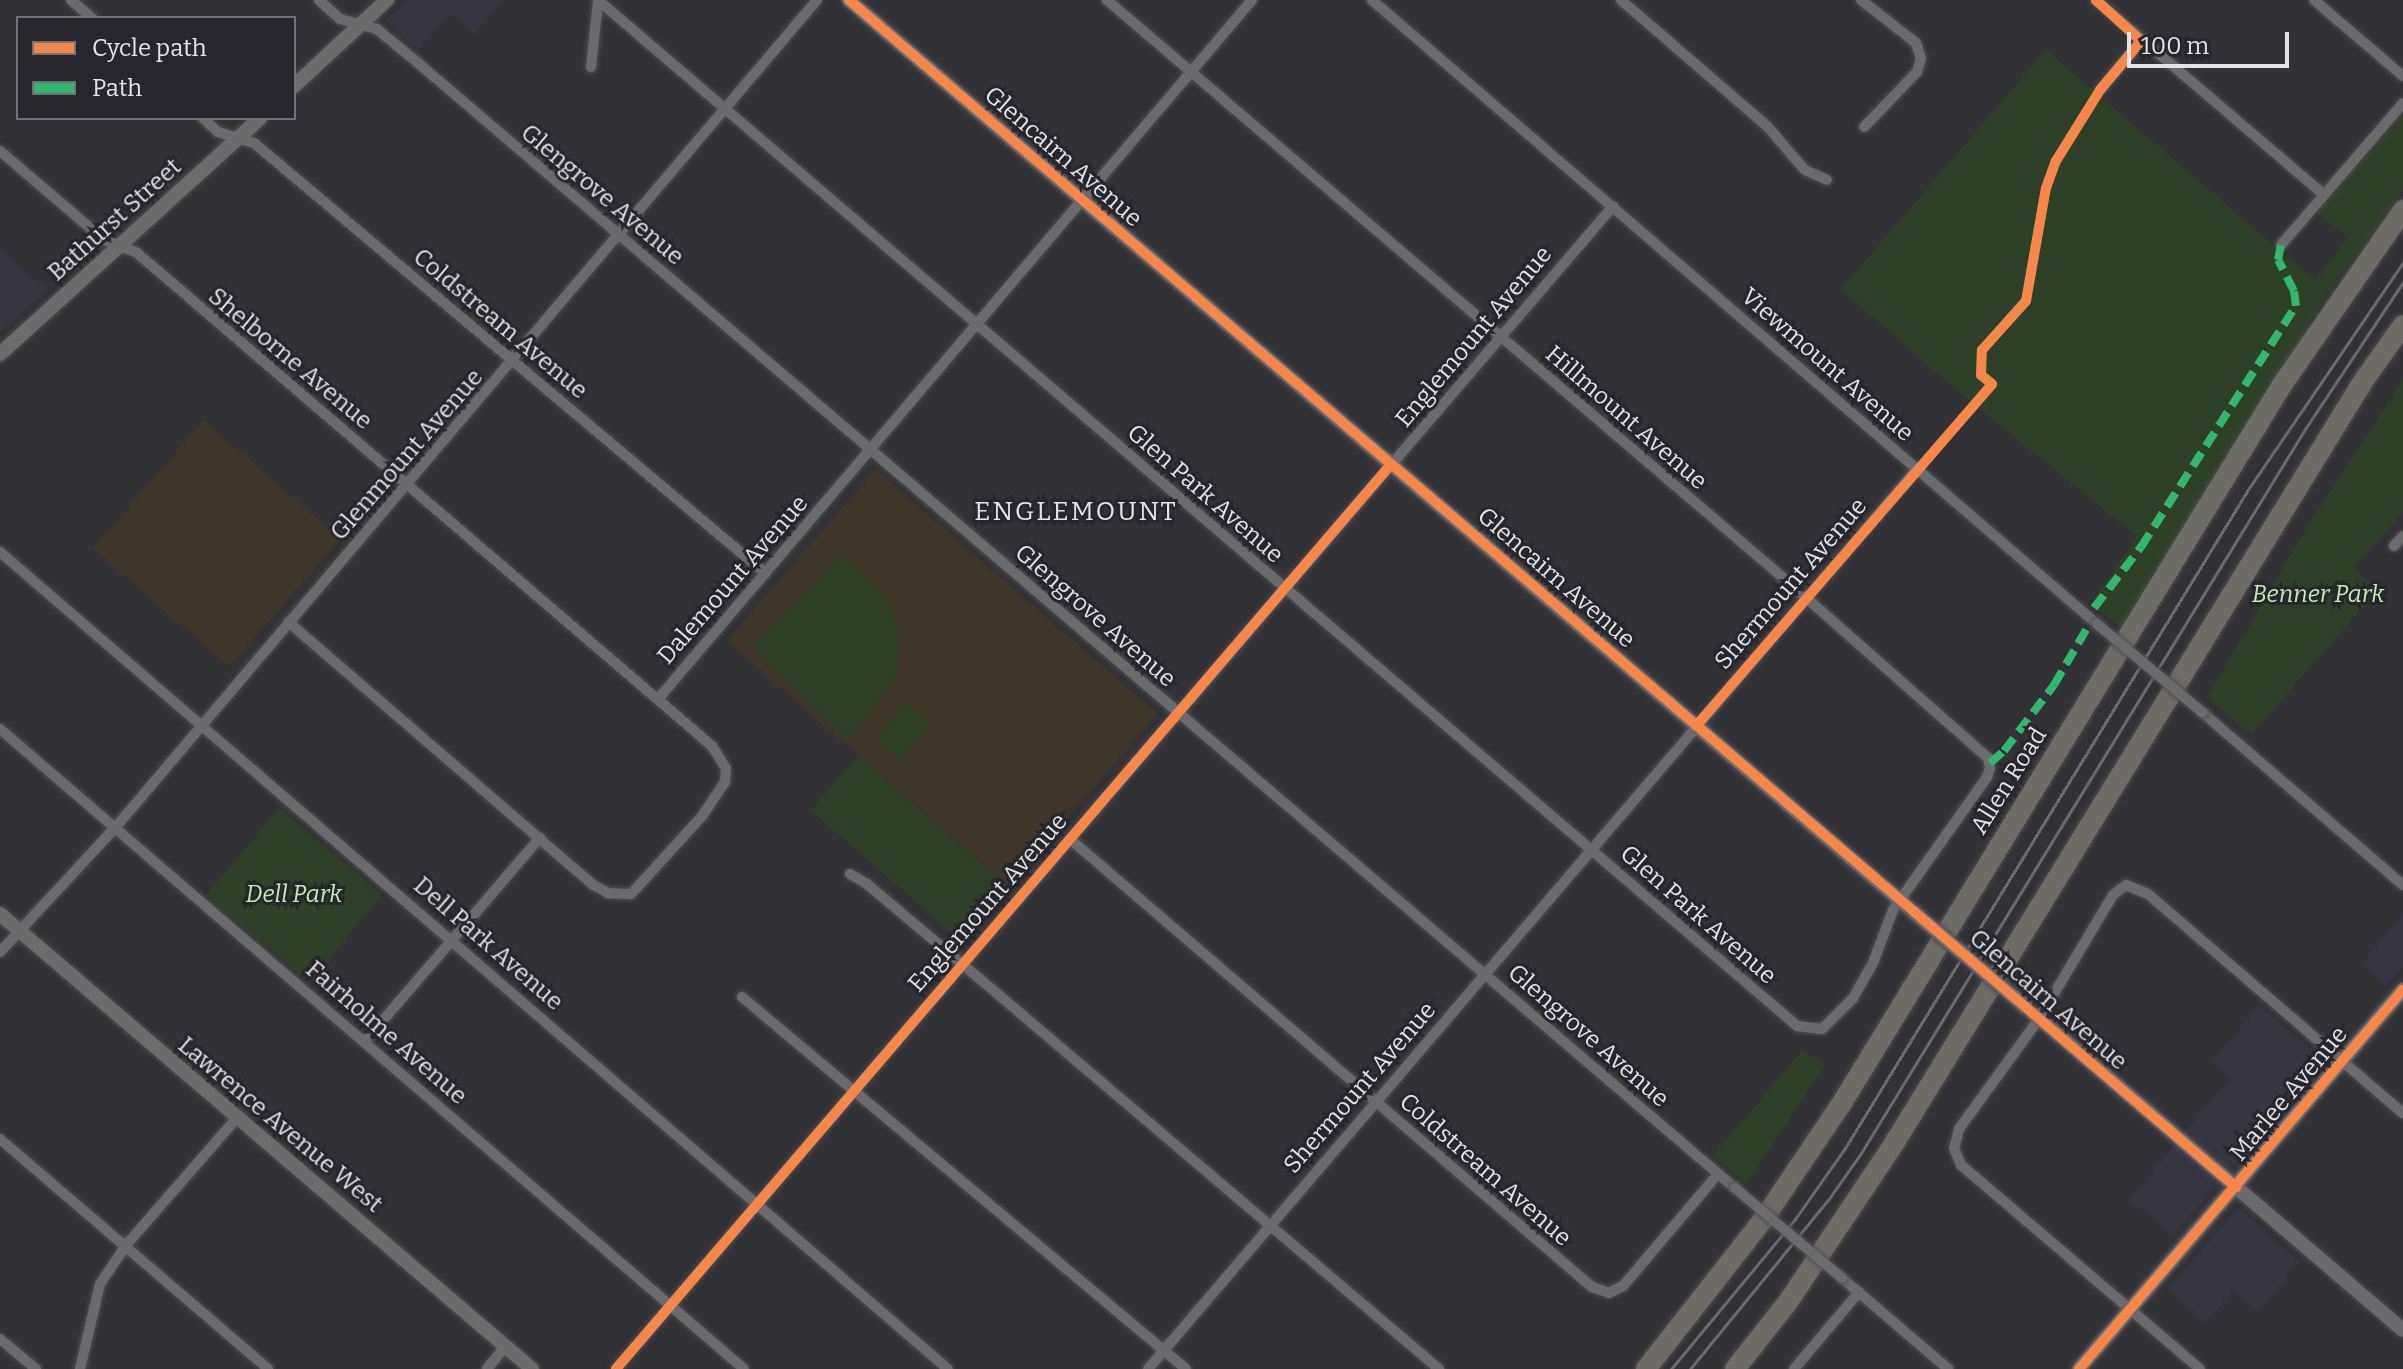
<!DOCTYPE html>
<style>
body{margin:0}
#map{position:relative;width:2403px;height:1369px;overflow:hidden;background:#323135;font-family:Bitter,serif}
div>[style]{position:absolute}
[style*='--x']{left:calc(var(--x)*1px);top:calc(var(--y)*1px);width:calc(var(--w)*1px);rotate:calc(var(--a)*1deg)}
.built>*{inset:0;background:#373541}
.education>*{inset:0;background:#3f3529;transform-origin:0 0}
.green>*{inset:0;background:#2e4128;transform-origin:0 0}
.roads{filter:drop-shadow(0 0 2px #4f4e51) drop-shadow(0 0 2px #4f4e51)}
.minor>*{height:10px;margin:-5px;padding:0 5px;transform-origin:5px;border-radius:5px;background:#6b6b6e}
.tertiary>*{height:14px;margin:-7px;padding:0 7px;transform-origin:7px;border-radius:7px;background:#6b6b6e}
.secondary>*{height:14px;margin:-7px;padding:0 7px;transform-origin:7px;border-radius:7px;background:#6d6c6c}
.motorway>*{height:20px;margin:-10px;padding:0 10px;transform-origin:10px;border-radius:10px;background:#6e6c67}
.rail>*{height:3px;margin:-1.5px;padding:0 1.5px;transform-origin:1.5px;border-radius:1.5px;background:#6b6a6d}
.bridges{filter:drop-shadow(0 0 2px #4f4e51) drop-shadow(0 0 2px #4f4e51)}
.minor-bridge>*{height:10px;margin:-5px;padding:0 5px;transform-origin:5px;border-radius:5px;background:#6b6b6e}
.tertiary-bridge>*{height:14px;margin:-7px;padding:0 7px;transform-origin:7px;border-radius:7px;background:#6b6b6e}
.quiet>*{height:8px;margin-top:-4px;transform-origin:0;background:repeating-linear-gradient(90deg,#33b770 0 16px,transparent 0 24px)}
.cycleway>*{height:10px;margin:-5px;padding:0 5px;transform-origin:5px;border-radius:5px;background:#f5874c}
span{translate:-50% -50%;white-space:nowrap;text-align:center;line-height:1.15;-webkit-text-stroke:6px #27262d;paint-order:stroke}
.street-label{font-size:24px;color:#e3e2e7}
.park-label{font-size:24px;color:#c0ebb3;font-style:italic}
.neighbourhood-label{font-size:26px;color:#e3e2e7;letter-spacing:2px}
.legend{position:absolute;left:16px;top:16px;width:280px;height:104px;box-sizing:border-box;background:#27262d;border:2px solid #727177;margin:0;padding:10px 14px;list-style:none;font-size:24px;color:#e3e2e7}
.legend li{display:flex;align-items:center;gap:16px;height:40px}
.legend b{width:40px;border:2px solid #727177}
.scale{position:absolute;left:2127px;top:32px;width:162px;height:36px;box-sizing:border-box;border:4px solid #e3e2e7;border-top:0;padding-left:10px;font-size:24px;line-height:28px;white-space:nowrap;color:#e3e2e7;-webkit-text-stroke:6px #27262d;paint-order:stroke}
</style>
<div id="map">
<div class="built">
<div style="clip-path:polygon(409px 0,505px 0,475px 34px,451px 14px,418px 51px,386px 21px)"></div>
<div style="clip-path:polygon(0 250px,48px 290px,0 332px)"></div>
<div style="clip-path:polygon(2403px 914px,2403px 967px,2386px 986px,2361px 965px)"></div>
<div style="clip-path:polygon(2259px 1006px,2324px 1060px,2173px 1236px,2129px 1199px,2230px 1079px,2212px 1062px)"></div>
<div style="clip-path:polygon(2238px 1208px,2300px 1262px,2258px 1312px,2233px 1291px,2206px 1322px,2167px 1289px)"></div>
</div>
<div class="education">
<div style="left:204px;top:420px;width:181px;height:170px;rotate:41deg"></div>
<div style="left:876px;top:469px;width:373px;height:228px;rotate:41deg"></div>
</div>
<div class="green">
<div style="clip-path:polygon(2046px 50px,2316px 281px,2348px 237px,2317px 213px,2403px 115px,2403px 190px,2329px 291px,2153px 578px,2141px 593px,2123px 629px,2091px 604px,2137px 536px,1961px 394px,1841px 289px)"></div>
<div style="clip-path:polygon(2403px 380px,2403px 512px,2354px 568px,2378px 590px,2251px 735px,2207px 697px,2306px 528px)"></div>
<div style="clip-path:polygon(842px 555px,889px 602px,900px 638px,895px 679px,849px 740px,756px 651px,756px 642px)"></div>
<div style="left:906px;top:703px;width:33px;height:47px;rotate:40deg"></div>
<div style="left:858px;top:756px;width:198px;height:72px;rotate:41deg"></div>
<div style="left:279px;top:808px;width:135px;height:114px;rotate:40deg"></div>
<div style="clip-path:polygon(1802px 1050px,1825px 1065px,1746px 1185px,1713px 1156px)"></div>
</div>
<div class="roads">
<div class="minor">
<div style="--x:71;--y:0;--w:28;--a:41"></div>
<div style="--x:319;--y:0;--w:28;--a:42"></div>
<div style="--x:340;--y:19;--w:38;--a:15"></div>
<div style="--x:377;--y:29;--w:61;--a:39.7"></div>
<div style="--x:424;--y:68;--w:1724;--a:40.51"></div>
<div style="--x:598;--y:0;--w:1578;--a:40.55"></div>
<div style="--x:1797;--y:1026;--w:25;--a:7"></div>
<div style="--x:1822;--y:1029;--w:44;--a:-45"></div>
<div style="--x:1853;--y:998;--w:40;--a:-60.3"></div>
<div style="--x:1873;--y:963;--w:57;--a:-69.3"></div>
<div style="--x:1893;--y:910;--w:163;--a:-54.7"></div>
<div style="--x:1987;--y:777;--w:9;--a:-72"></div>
<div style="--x:1990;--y:768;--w:10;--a:-101"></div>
<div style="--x:1988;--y:758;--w:259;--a:-138.6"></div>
<div style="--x:1794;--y:587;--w:904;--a:-139.49"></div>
<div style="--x:1372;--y:0;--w:957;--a:40.72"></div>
<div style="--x:1621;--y:0;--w:193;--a:40.8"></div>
<div style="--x:1767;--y:126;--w:58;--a:49.2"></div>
<div style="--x:1805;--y:170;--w:24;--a:24"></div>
<div style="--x:1861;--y:0;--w:70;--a:38"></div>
<div style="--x:1916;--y:43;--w:16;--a:72"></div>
<div style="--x:1921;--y:58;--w:15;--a:106"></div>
<div style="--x:1917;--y:72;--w:76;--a:133.9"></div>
<div style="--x:2096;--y:0;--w:299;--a:40.5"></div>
<div style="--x:2314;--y:0;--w:117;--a:40.5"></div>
<div style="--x:591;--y:67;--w:66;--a:-83.9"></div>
<div style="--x:2100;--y:90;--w:64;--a:-50.1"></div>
<div style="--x:203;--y:118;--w:21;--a:43"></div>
<div style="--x:218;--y:132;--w:38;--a:17"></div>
<div style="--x:254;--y:143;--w:668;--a:40.08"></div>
<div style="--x:0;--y:151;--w:135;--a:40.5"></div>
<div style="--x:103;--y:239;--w:35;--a:22"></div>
<div style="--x:136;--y:252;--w:759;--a:40.62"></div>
<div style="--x:712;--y:746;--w:26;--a:58"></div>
<div style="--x:726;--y:768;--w:14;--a:94"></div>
<div style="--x:725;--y:782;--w:40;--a:124"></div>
<div style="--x:703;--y:815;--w:107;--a:132.3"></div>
<div style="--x:631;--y:894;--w:23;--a:-178"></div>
<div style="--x:608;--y:893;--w:18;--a:-151"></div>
<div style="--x:592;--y:884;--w:401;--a:-139.2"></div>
<div style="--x:2281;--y:245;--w:187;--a:-49.3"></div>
<div style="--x:2394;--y:546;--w:13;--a:-48"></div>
<div style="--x:0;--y:552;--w:1251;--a:40.76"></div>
<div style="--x:658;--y:699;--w:917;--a:-49.64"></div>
<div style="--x:2203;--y:713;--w:264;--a:40.7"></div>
<div style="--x:0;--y:729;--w:981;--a:40.7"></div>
<div style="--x:1070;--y:839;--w:688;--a:40.64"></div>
<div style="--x:1592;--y:1287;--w:18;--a:19"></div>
<div style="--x:1609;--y:1293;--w:16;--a:-27"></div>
<div style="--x:1623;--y:1286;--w:147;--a:-49.7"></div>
<div style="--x:850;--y:874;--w:20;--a:30"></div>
<div style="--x:867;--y:884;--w:200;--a:40.1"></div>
<div style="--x:1020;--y:1013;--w:550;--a:40.35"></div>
<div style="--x:0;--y:952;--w:169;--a:-47.2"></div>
<div style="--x:115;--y:828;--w:1086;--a:-49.71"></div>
<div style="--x:742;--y:997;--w:579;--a:39.96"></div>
<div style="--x:366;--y:1040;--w:267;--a:-49.3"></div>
<div style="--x:0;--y:1139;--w:353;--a:40.6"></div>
<div style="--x:1842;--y:1278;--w:140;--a:40.6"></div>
<div style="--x:0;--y:1339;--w:47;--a:39.8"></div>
<div style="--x:80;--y:1369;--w:87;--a:-76.8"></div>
<div style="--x:100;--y:1284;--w:48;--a:-56"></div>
<div style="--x:127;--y:1244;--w:167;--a:-48.9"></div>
<div style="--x:487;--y:1369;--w:28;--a:-51"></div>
<div style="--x:616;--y:1369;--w:1532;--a:-49.39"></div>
<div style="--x:1148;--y:1369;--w:1184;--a:-49.49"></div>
<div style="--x:1794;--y:1369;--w:101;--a:-49.8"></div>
<div style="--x:2200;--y:1369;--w:314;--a:-139.5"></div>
<div style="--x:1961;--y:1165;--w:18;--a:-112"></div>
<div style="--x:1954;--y:1148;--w:20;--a:-75"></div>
<div style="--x:1959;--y:1129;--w:136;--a:-54"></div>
<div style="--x:2039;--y:1019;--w:144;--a:-59.2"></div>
<div style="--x:2113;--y:895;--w:16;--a:-38"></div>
<div style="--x:2126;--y:885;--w:24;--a:22"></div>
<div style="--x:2148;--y:894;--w:336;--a:40.7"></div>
</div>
<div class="tertiary">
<div style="--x:849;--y:0;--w:1404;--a:40.58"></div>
<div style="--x:2026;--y:1007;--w:496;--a:40.6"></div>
<div style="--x:2079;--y:1369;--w:499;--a:-49.5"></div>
</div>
<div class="secondary">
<div style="--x:294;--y:86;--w:127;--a:-42.8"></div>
<div style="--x:0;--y:354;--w:351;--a:-42.2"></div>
<div style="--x:0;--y:914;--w:700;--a:40.54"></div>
</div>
<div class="motorway">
<div style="--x:1646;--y:1369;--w:193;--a:-51.9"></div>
<div style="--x:1765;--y:1217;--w:138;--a:-56"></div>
<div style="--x:1842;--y:1103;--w:842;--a:-58.5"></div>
<div style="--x:2282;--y:385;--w:213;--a:-55.3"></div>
<div style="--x:1735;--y:1369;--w:85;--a:-51.7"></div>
<div style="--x:1788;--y:1302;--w:192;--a:-56.2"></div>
<div style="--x:1895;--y:1142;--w:895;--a:-58.39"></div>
<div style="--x:2364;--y:380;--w:67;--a:-54.7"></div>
</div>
</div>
<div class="rail">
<div style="--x:1671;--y:1369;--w:195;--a:-50.4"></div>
<div style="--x:1795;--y:1219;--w:87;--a:-54.8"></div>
<div style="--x:1845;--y:1148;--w:774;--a:-58.53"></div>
<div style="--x:2249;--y:488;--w:273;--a:-55.7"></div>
<div style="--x:1690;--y:1369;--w:218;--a:-50.8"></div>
<div style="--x:1828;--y:1200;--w:57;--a:-54.9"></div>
<div style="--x:1861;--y:1153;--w:849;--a:-58.48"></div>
<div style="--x:2305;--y:429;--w:177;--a:-56.3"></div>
</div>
<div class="bridges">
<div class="minor-bridge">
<div style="--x:2097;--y:624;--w:138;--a:40"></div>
<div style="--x:1735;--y:1188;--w:140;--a:40.1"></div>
</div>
<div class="tertiary-bridge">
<div style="--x:1915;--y:913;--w:145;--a:40.3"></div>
</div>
</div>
<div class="quiet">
<div style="--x:2094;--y:608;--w:77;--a:-52.4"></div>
<div style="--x:2141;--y:547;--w:287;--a:-57.3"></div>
<div style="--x:2296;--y:306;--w:15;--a:-98"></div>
<div style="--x:2294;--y:291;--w:35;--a:-117"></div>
<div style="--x:2278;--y:260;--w:15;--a:-79"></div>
<div style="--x:1990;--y:763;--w:18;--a:-41"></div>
<div style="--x:2004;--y:751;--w:83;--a:-52.9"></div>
<div style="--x:2054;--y:685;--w:66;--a:-59.9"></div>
</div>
<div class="cycleway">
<div style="--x:849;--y:0;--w:1826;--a:40.56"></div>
<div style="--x:1696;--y:726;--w:452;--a:-49.1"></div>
<div style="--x:1992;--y:384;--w:14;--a:-141"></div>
<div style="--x:1981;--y:375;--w:25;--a:-88"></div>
<div style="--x:1982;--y:350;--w:66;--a:-48.1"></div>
<div style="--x:2026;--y:301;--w:115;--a:-80"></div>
<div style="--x:2046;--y:188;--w:29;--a:-70"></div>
<div style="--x:2056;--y:161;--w:84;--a:-58.2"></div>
<div style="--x:2100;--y:90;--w:64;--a:-50.1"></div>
<div style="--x:2141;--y:41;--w:61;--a:-137.7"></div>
<div style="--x:616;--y:1369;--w:1191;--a:-49.42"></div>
<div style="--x:2079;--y:1369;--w:499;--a:-49.5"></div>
</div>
<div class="street-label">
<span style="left:1063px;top:157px;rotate:41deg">Glencairn Avenue</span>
<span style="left:602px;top:195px;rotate:40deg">Glengrove Avenue</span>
<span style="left:115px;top:220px;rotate:-42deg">Bathurst Street</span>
<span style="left:500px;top:324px;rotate:40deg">Coldstream Avenue</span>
<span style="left:1474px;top:337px;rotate:-50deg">Englemount Avenue</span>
<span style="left:290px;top:359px;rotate:40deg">Shelborne Avenue</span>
<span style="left:1827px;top:365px;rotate:41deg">Viewmount Avenue</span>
<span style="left:1626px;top:418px;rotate:41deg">Hillmount Avenue</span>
<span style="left:407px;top:455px;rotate:-49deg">Glenmount Avenue</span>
<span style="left:1205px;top:494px;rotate:41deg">Glen Park Avenue</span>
<span style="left:1556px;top:578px;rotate:41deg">Glencairn Avenue</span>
<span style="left:733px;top:580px;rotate:-49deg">Dalemount Avenue</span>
<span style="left:1791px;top:584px;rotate:-49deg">Shermount Avenue</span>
<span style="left:1095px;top:616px;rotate:41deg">Glengrove Avenue</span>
<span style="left:2009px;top:781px;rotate:-58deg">Allen Road</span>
<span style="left:988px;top:903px;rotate:-49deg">Englemount Avenue</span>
<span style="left:1698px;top:915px;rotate:41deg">Glen Park Avenue</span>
<span style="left:488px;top:944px;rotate:41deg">Dell Park Avenue</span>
<span style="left:2048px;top:1000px;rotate:41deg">Glencairn Avenue</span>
<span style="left:386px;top:1033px;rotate:41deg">Fairholme Avenue</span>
<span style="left:1588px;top:1036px;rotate:41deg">Glengrove Avenue</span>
<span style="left:1360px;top:1088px;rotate:-49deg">Shermount Avenue</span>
<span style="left:2289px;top:1094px;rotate:-50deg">Marlee Avenue</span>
<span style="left:280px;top:1125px;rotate:40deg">Lawrence Avenue West</span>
<span style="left:1485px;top:1170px;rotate:41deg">Coldstream Avenue</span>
</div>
<div class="park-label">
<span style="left:2318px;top:595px">Benner Park</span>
<span style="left:294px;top:895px">Dell Park</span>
</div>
<div class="neighbourhood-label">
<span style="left:1076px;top:512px">ENGLEMOUNT</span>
</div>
<ul class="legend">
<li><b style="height:10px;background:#f5874c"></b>Cycle path</li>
<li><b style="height:10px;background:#33b770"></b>Path</li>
</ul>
<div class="scale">100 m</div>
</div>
